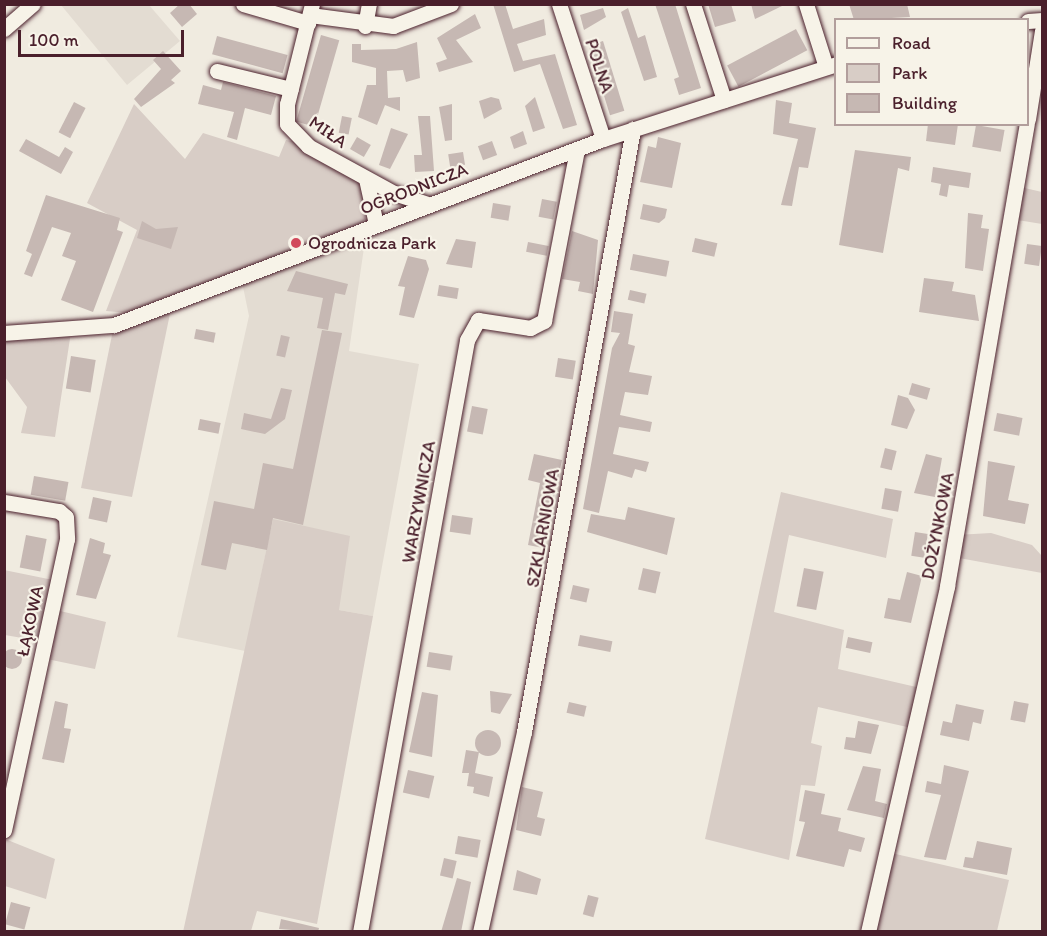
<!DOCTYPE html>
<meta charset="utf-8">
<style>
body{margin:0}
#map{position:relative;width:1047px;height:936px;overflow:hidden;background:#f0ebe0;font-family:Itim,sans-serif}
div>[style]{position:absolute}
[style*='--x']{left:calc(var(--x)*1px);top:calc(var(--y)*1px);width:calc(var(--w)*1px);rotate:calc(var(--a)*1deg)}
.built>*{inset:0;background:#e3dcd2}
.green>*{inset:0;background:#d8cdc6}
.building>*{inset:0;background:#c6b8b3;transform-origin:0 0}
.round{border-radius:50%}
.roads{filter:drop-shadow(0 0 2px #4a1f2b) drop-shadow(0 0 2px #4a1f2b)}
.minor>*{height:15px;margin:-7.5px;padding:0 7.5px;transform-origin:7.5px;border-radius:7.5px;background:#f7f3e8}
.dots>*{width:16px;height:16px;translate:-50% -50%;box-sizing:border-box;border:3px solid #f7f3e8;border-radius:50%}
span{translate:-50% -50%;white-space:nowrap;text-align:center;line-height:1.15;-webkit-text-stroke:4.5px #f7f3e8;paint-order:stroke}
.street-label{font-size:18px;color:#4a1f2b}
.poi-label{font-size:18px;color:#4a1f2b}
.left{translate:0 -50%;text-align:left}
.frame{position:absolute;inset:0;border:6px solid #4a1f2b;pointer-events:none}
.legend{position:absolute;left:834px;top:18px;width:195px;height:108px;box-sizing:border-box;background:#f7f3e8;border:2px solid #b29e9c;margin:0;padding:8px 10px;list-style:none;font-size:18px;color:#4a1f2b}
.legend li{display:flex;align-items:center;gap:12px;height:30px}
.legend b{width:30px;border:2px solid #b29e9c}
.scale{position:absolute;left:18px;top:30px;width:166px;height:27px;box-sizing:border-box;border:3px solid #4a1f2b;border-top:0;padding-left:8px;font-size:18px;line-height:21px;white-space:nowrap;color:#4a1f2b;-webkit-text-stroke:4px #f7f3e8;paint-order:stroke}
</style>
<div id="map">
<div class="built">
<div style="clip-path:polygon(61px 5px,149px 5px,180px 41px,127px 85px)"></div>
<div style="clip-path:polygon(367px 227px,349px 351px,419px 364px,373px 616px,339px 610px,273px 519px,245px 651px,177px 637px,249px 316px,241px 277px)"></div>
</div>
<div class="green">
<div style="clip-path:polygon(134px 104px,185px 159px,203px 133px,279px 157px,286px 140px,306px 144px,352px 170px,364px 191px,365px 219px,357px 228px,129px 313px,106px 311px,137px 230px,87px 203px)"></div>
<div style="clip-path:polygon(1016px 186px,1042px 192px,1042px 224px,1011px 219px)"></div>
<div style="clip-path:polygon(172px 304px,132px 497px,81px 488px,114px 325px)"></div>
<div style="clip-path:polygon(71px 332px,55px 437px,21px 433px,27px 407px,5px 377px,5px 333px)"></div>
<div style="clip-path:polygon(781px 492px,893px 519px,886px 558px,789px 535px,774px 612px,844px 630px,838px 669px,925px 689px,916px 729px,818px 707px,811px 743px,822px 746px,815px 786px,801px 785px,789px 860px,705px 839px)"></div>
<div style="clip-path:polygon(273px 519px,350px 536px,339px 610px,373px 616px,317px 924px,257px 911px,251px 931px,183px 932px)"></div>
<div style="clip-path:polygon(991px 533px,1032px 545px,1042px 556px,1042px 573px,959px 558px,956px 535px)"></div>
<div style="clip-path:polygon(4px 570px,58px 581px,52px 609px,106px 622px,95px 669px,42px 658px,45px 642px,5px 635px)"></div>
<div style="clip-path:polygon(5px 839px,55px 859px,46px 899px,5px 886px)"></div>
<div style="clip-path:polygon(887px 852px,1009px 880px,997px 931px,873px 932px)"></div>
</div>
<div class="building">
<div style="clip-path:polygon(180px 4px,189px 4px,197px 14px,182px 27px,170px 13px)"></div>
<div style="clip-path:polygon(493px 4px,505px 4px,513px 29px,544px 19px,546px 35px,517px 44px,523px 61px,555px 54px,577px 125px,563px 129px,540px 64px,514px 72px)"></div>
<div style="clip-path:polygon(655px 4px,675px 4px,701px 88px,679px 95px,674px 79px,679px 77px)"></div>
<div style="clip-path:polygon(708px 4px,731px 4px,736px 21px,715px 27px)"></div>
<div style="clip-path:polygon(751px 4px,781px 4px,782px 6px,755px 19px)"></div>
<div style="clip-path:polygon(849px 4px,907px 4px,910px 17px,854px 20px)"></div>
<div style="clip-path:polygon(603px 8px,606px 17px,584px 30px,580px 15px)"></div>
<div style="clip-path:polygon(628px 8px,638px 38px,645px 35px,657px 77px,644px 81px,621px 12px)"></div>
<div style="clip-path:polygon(475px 14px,481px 28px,456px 40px,473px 62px,439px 72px,436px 63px,447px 59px,437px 38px)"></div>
<div style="left:796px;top:29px;width:24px;height:78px;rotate:62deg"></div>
<div style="left:321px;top:35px;width:19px;height:90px;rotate:16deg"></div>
<div style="left:217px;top:36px;width:73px;height:19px;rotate:15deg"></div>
<div style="left:603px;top:41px;width:73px;height:15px;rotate:73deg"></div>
<div style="clip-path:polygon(417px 42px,420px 78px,406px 82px,403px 70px,387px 71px,388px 98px,400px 97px,400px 111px,385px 105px,377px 125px,358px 117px,367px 85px,376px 85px,376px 68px,352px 62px,352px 44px,361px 44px,361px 50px,396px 49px)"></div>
<div style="clip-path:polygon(163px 51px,181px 71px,171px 80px,175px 83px,141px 107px,134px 99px,161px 69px,153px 60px)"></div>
<div style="clip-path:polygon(223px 82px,276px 96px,271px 115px,245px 108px,237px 140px,227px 137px,234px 112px,198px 104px,203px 85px,221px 90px)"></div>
<div style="clip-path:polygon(491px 97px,499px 99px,502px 109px,484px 119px,479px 101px)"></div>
<div style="clip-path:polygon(535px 97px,545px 128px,533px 132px,525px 106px)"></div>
<div style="clip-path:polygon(776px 100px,792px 103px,789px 123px,816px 128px,808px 168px,799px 167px,792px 206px,781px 205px,798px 139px,773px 134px)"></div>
<div style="left:74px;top:102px;width:13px;height:34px;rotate:27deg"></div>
<div style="clip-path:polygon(452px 104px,452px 140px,445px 141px,439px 107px)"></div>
<div style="left:342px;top:116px;width:10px;height:17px;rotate:11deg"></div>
<div style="clip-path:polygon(418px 116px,430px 116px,434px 171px,415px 172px,414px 155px,422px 155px)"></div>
<div style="clip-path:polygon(928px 124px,958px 124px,955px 145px,926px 141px)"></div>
<div style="left:976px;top:125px;width:29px;height:22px;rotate:10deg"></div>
<div style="clip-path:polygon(391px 128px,408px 134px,390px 169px,379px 165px)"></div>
<div style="clip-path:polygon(523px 131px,527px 144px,514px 149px,510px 137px)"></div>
<div style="left:357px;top:137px;width:16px;height:14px;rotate:30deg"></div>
<div style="clip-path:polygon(658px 137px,681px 143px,672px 188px,640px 182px,648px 146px,656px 148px)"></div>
<div style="clip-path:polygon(26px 139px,59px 157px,65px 147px,73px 152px,61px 174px,19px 151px)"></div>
<div style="left:492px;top:141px;width:15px;height:15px;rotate:70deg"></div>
<div style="clip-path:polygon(855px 150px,911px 157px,909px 171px,898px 168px,883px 253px,839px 245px)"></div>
<div style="left:463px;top:152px;width:13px;height:15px;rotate:81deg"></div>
<div style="clip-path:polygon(933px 167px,971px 173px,969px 188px,949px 185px,947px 197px,939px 195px,941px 184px,931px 182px)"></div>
<div style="clip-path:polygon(46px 195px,120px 218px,117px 230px,123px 232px,93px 312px,61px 300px,76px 261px,62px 256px,71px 233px,52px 227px,32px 277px,24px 274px,32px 254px,26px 251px)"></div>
<div style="left:542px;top:199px;width:15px;height:18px;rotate:11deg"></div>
<div style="left:493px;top:203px;width:18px;height:15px;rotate:9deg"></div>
<div style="clip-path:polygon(643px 204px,667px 209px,665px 218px,659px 223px,640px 219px)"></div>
<div style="clip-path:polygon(968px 213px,983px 215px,981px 228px,989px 229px,983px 271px,965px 268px)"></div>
<div style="clip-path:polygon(142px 221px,156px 229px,178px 227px,171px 249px,137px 238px)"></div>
<div style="clip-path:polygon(572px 231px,598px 240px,593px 294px,578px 291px,580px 282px,562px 279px)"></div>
<div style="left:695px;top:238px;width:23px;height:14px;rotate:13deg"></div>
<div style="clip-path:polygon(456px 239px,476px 242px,472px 268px,446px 264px)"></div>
<div style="left:528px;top:242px;width:21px;height:10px;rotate:11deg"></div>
<div style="left:1027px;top:244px;width:15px;height:20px;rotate:8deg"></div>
<div style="left:633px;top:254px;width:37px;height:16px;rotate:11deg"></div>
<div style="clip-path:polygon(408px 256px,426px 260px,429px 269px,414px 318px,399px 315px,405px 287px,398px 286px)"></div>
<div style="clip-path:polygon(296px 271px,348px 284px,345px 295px,335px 293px,328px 330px,317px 328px,323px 298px,287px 291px)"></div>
<div style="clip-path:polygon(924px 278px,954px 282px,952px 291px,975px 295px,979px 321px,919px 312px)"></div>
<div style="left:439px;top:285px;width:20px;height:11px;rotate:9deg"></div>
<div style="left:630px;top:290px;width:17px;height:10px;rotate:13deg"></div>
<div style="clip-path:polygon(614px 311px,633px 314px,628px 344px,635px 346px,629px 372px,652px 376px,648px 395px,625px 392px,620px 415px,652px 422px,650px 432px,619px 427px,613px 454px,649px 462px,646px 472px,635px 469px,632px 478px,608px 471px,599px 513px,583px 509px,612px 348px,620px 333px,611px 332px)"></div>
<div style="left:196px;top:329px;width:20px;height:10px;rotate:11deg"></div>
<div style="clip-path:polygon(322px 330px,342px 333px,303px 525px,273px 518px,267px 550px,232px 543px,226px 570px,201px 565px,214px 501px,254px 509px,263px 463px,293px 469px)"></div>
<div style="left:281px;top:335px;width:9px;height:21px;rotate:13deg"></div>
<div style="left:71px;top:356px;width:25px;height:33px;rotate:9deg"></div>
<div style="left:558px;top:358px;width:18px;height:19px;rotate:9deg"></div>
<div style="left:912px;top:383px;width:19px;height:12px;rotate:16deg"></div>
<div style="clip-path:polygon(281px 388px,292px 390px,285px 419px,265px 434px,241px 429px,244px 413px,271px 419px)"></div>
<div style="clip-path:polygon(898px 395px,908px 398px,915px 410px,907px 429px,891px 425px)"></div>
<div style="left:472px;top:406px;width:16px;height:26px;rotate:11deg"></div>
<div style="left:997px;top:413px;width:26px;height:18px;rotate:11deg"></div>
<div style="left:200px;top:419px;width:21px;height:11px;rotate:11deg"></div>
<div style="left:885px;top:448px;width:12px;height:20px;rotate:14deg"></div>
<div style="clip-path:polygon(534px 454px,562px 460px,543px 548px,528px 545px,540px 483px,528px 480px)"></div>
<div style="clip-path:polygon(926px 454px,942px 458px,935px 497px,914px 493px)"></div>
<div style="clip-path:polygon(988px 461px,1015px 466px,1008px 500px,1029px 504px,1025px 524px,983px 516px)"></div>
<div style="left:34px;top:476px;width:35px;height:19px;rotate:10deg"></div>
<div style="left:885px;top:488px;width:17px;height:21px;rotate:10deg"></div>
<div style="left:93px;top:497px;width:19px;height:22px;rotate:12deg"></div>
<div style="clip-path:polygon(628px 507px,675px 518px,667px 555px,587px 532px,591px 514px,625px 520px)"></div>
<div style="left:452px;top:515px;width:21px;height:17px;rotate:8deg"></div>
<div style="left:915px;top:532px;width:13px;height:24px;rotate:9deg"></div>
<div style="left:26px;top:535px;width:21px;height:33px;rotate:11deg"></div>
<div style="clip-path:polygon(90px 538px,105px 543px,103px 553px,111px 555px,96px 599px,76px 595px)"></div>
<div style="left:643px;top:568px;width:18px;height:22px;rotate:13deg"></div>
<div style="left:804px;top:568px;width:20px;height:39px;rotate:11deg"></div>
<div style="clip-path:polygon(907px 572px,922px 576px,911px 623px,884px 618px,888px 598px,900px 600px)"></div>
<div style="left:573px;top:585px;width:17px;height:14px;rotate:13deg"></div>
<div style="left:580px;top:635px;width:33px;height:11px;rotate:11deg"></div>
<div style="left:848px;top:637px;width:25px;height:11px;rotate:12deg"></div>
<div class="round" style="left:2px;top:649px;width:20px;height:20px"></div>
<div style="left:429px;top:652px;width:24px;height:15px;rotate:9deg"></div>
<div style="clip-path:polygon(490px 691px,512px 694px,500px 714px,491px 712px)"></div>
<div style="clip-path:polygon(422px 692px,438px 695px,432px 757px,409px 752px)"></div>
<div style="clip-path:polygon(55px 701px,68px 704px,64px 728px,71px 729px,64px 763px,42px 759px)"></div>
<div style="left:1014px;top:701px;width:15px;height:19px;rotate:11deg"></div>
<div style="left:569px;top:702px;width:18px;height:11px;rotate:13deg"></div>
<div style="clip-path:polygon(956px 704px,984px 710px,981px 724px,973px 722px,969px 741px,940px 735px,943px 721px,952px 723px)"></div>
<div style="clip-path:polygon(858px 721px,879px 725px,871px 754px,844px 749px,846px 737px,855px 738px)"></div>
<div class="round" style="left:475px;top:730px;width:26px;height:26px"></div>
<div style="clip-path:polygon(466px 750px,479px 752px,475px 773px,493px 777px,489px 797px,473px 793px,474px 787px,467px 786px,469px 773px,462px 773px)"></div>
<div style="clip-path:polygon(944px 765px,969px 771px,946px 860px,924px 857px,941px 795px,925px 792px,927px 781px,941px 784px)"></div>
<div style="clip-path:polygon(863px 766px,881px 769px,875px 801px,887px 804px,884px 818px,847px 810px)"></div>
<div style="left:408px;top:770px;width:27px;height:23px;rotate:13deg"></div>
<div style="clip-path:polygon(522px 787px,543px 792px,537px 817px,545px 819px,541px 836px,516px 830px)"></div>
<div style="clip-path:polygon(805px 790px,825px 794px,821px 814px,841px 818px,838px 831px,865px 838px,861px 852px,849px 849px,844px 867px,796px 856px,805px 822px,799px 821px)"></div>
<div style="left:458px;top:836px;width:23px;height:18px;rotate:10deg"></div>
<div style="clip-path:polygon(977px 841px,1012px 848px,1007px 875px,963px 867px,965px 857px,973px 858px)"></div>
<div style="left:444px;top:858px;width:13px;height:18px;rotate:13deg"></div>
<div style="clip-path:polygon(517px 870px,541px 879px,537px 895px,513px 890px)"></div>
<div style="clip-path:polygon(457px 878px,471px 882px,461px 932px,441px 932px)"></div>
<div style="left:588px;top:895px;width:11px;height:20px;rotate:15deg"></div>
<div style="left:11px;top:902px;width:20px;height:23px;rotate:15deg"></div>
<div style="clip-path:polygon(281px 919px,319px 928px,318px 932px,279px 929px)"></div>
</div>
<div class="roads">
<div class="minor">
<div style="--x:243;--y:4;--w:68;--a:16.3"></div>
<div style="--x:312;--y:4;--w:103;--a:104"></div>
<div style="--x:287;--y:104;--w:20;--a:90"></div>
<div style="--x:287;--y:124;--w:30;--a:46"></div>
<div style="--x:308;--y:146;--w:98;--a:28.7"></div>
<div style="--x:394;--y:193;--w:35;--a:18"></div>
<div style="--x:559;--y:4;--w:142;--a:71.9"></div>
<div style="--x:693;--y:4;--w:101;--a:72.1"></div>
<div style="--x:806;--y:4;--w:66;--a:72.4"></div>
<div style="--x:310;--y:15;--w:84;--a:7.5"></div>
<div style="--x:393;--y:26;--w:62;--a:-20.8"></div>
<div style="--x:1028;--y:21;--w:14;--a:-4"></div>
<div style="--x:365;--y:26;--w:22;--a:-80"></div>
<div style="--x:4;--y:29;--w:38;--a:-41"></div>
<div style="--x:217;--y:71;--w:76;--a:13.7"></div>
<div style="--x:1028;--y:119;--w:89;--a:-81"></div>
<div style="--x:366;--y:179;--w:46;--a:77.5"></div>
<div style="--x:4;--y:333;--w:110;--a:-4.2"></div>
<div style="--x:114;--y:325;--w:523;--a:-20.83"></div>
<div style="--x:603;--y:139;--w:245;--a:-17.8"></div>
<div style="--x:4;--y:502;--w:56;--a:9.3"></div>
<div style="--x:59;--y:511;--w:9;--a:41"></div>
<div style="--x:66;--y:517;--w:22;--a:87"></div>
<div style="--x:67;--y:539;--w:298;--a:102.2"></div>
<div style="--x:360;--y:932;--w:602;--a:-79.75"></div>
<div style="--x:467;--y:340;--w:23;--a:-61"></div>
<div style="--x:478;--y:320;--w:53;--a:8.7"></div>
<div style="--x:530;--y:328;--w:16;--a:-27"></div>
<div style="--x:544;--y:321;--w:174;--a:-79.1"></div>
<div style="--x:480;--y:932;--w:205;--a:-77.6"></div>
<div style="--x:524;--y:732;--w:613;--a:-79.75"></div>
<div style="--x:868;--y:932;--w:355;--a:-77.1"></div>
<div style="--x:947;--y:586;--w:469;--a:-80.2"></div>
</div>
</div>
<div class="dots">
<div style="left:296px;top:243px;background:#d1495b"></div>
</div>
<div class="street-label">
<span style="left:599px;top:66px;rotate:72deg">POLNA</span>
<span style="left:328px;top:132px;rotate:35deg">MIŁA</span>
<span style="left:414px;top:189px;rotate:-21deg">OGRODNICZA</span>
<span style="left:419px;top:502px;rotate:-80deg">WARZYWNICZA</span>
<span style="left:938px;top:526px;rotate:-79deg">DOŻYNKOWA</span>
<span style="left:543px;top:528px;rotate:-80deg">SZKLARNIOWA</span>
<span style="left:30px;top:621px;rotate:-78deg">ŁĄKOWA</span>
</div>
<div class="poi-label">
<span class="left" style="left:308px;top:243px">Ogrodnicza Park</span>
</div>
<div class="frame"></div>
<ul class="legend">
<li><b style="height:8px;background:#f7f3e8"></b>Road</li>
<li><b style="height:16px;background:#d8cdc6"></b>Park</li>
<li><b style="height:16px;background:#c6b8b3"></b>Building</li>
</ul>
<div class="scale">100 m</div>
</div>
